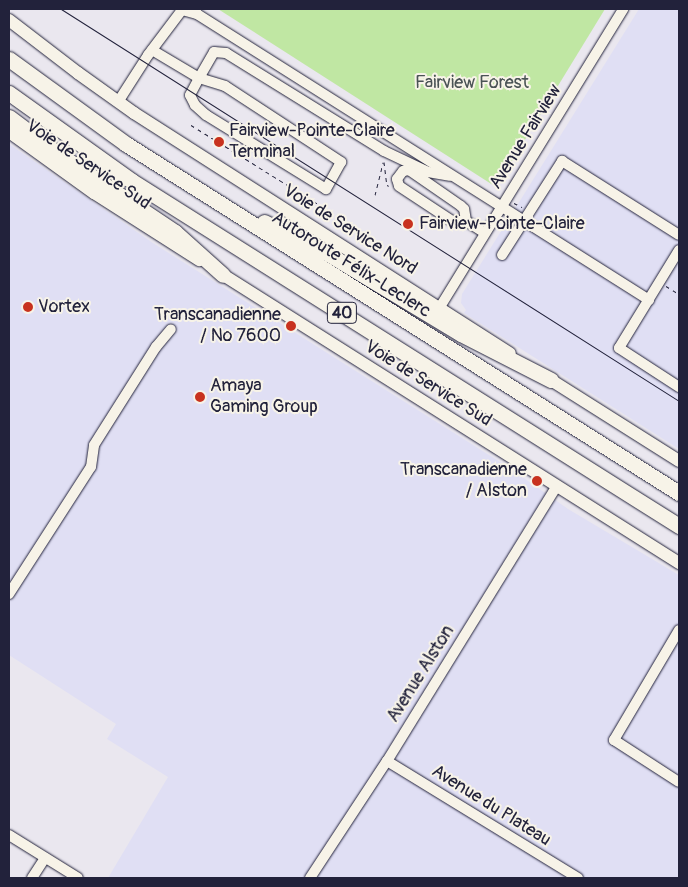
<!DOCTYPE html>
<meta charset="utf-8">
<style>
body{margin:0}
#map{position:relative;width:688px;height:887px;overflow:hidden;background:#eae7ef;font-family:Pangolin,sans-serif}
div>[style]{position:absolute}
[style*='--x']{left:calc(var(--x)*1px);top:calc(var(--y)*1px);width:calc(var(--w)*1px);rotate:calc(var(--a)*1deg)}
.built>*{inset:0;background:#e0dff4}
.green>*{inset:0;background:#c0e7a3}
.path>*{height:1px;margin-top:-0.5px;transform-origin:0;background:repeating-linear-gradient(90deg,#22223b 0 4px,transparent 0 8px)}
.roads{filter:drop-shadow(0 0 1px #22223b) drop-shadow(0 0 1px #22223b)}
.minor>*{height:10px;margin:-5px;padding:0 5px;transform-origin:5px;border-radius:5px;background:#f7f3e8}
.major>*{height:12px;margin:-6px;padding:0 6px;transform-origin:6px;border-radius:6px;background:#f7f3e8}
.highway>*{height:15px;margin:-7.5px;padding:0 7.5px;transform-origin:7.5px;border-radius:7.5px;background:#f7f3e8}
.tram>*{height:1px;margin:-0.5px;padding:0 0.5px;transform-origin:0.5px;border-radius:0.5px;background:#22223b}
.dots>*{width:14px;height:14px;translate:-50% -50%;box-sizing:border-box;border:2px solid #f7f3e8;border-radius:50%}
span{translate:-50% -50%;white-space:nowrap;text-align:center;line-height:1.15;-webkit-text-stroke:4px #f7f3e8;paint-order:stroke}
.shield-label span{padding:1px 4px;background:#f7f3e8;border:1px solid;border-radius:4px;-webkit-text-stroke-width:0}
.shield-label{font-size:16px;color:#22223b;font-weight:700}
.park-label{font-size:18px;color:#4a5355}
.poi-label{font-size:18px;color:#22223b}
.left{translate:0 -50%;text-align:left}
.right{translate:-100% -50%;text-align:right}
.street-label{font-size:18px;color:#22223b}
.frame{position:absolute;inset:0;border:10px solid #22223b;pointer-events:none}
</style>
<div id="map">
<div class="built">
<div style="clip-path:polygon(639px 9px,679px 9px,679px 449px,464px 313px,466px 310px,461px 303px,462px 294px)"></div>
<div style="clip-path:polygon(9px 144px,153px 243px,511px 469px,568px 509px,679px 575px,679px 878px,108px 878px,168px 777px,107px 739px,116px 724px,9px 655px)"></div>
</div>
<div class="green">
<div style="clip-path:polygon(218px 9px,605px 9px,496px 187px)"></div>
</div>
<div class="path">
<div style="--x:191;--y:125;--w:165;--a:31.9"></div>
<div style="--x:384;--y:162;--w:23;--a:83"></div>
<div style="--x:387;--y:185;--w:2;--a:27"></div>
<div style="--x:375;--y:195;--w:34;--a:-76"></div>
<div style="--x:514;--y:203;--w:9;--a:27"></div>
<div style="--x:666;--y:286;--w:15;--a:32"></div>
</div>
<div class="roads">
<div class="minor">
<div style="--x:152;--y:50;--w:55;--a:30.8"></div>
<div style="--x:199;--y:78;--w:27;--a:17"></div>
<div style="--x:225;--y:86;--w:139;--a:33.2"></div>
<div style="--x:341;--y:162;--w:31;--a:119"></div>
<div style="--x:326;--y:189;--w:141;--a:-148.3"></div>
<div style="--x:206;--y:115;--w:15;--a:-138"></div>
<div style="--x:195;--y:105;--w:11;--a:-117"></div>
<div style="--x:190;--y:95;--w:19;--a:-62"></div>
<div style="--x:199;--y:78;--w:30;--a:-60"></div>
<div style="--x:214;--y:52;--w:12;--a:5"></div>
<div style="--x:226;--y:53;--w:186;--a:31.8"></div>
<div style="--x:384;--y:151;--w:49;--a:25.5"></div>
<div style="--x:428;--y:172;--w:22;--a:10"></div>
<div style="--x:118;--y:102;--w:56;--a:-57.4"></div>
<div style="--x:148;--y:55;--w:56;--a:-52.9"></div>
<div style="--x:182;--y:10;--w:16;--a:15"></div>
<div style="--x:197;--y:14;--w:535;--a:32.32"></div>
<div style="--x:466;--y:221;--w:12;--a:-99"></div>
<div style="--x:464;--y:209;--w:4;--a:-135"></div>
<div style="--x:461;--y:206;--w:63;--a:-145.3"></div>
<div style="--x:409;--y:170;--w:6;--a:171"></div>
<div style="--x:403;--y:171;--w:10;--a:127"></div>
<div style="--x:397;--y:179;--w:7;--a:74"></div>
<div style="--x:399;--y:186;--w:64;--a:33.4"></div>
<div style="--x:452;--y:221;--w:14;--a:0"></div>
<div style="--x:466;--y:221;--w:22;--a:32"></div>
<div style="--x:679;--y:250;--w:115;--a:121.5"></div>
<div style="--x:619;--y:348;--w:72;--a:33"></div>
<div style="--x:502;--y:255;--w:112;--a:-57.4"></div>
<div style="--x:562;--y:161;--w:138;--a:32.3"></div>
<div style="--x:440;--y:307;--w:350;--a:-58.4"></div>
<div style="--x:9;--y:594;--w:151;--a:-57.2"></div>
<div style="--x:91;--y:467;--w:22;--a:-82"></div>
<div style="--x:94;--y:445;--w:116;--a:-57.7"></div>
<div style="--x:156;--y:347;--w:23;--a:-50"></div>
<div style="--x:679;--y:630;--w:128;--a:120.6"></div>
<div style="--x:614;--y:740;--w:77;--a:32.9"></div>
<div style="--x:387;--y:761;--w:224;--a:31.5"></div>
<div style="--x:9;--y:835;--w:81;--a:31.9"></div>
<div style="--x:32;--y:878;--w:24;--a:-57"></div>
<div style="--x:310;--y:878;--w:140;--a:-56.7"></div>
<div style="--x:387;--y:761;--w:323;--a:-58.3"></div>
</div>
<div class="major">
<div style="--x:9;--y:20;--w:87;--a:37.5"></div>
<div style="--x:78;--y:73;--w:69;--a:35.5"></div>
<div style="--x:134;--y:113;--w:446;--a:32.6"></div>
<div style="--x:9;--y:132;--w:105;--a:35.7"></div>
<div style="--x:94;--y:193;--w:125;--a:32.5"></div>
<div style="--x:217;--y:271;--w:547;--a:32.29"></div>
<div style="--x:543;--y:375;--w:161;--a:32.3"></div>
</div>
<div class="highway">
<div style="--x:9;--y:59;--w:145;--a:36"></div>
<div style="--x:126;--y:144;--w:654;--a:32.26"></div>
<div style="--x:9;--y:93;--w:151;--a:35.6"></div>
<div style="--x:132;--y:181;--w:647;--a:32.24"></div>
<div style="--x:9;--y:117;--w:60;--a:36.9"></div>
<div style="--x:57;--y:153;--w:142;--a:33.8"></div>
<div style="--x:175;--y:232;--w:64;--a:41.9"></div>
<div style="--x:264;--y:222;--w:74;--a:26.6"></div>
<div style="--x:330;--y:255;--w:153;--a:31.1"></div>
<div style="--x:461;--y:334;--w:101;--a:27.1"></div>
</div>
</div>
<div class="tram">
<div style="--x:61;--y:9;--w:732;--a:32.39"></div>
</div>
<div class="dots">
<div style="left:219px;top:142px;background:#c8321e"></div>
<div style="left:408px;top:224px;background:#c8321e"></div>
<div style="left:28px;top:307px;background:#c8321e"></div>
<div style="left:291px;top:326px;background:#c8321e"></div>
<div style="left:200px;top:397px;background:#c8321e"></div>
<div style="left:537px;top:481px;background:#c8321e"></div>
</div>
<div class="shield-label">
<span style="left:342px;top:313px">40</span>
</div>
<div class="park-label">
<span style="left:472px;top:83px">Fairview Forest</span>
</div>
<div class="poi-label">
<span class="left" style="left:229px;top:142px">Fairview-Pointe-Claire<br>Terminal</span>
<span class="left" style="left:419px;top:224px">Fairview-Pointe-Claire</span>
<span class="left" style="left:38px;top:307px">Vortex</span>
<span class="right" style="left:281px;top:326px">Transcanadienne<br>/ No 7600</span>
<span class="left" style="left:210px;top:397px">Amaya<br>Gaming Group</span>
<span class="right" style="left:527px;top:481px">Transcanadienne<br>/ Alston</span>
</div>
<div class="street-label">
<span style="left:526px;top:137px;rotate:-58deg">Avenue Fairview</span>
<span style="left:88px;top:165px;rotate:34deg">Voie de Service Sud</span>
<span style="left:350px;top:230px;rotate:32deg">Voie de Service Nord</span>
<span style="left:351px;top:265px;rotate:32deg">Autoroute Félix-Leclerc</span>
<span style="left:428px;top:384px;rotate:32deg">Voie de Service Sud</span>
<span style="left:421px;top:674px;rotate:-58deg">Avenue Alston</span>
<span style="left:491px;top:806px;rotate:32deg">Avenue du Plateau</span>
</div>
<div class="frame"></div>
</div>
